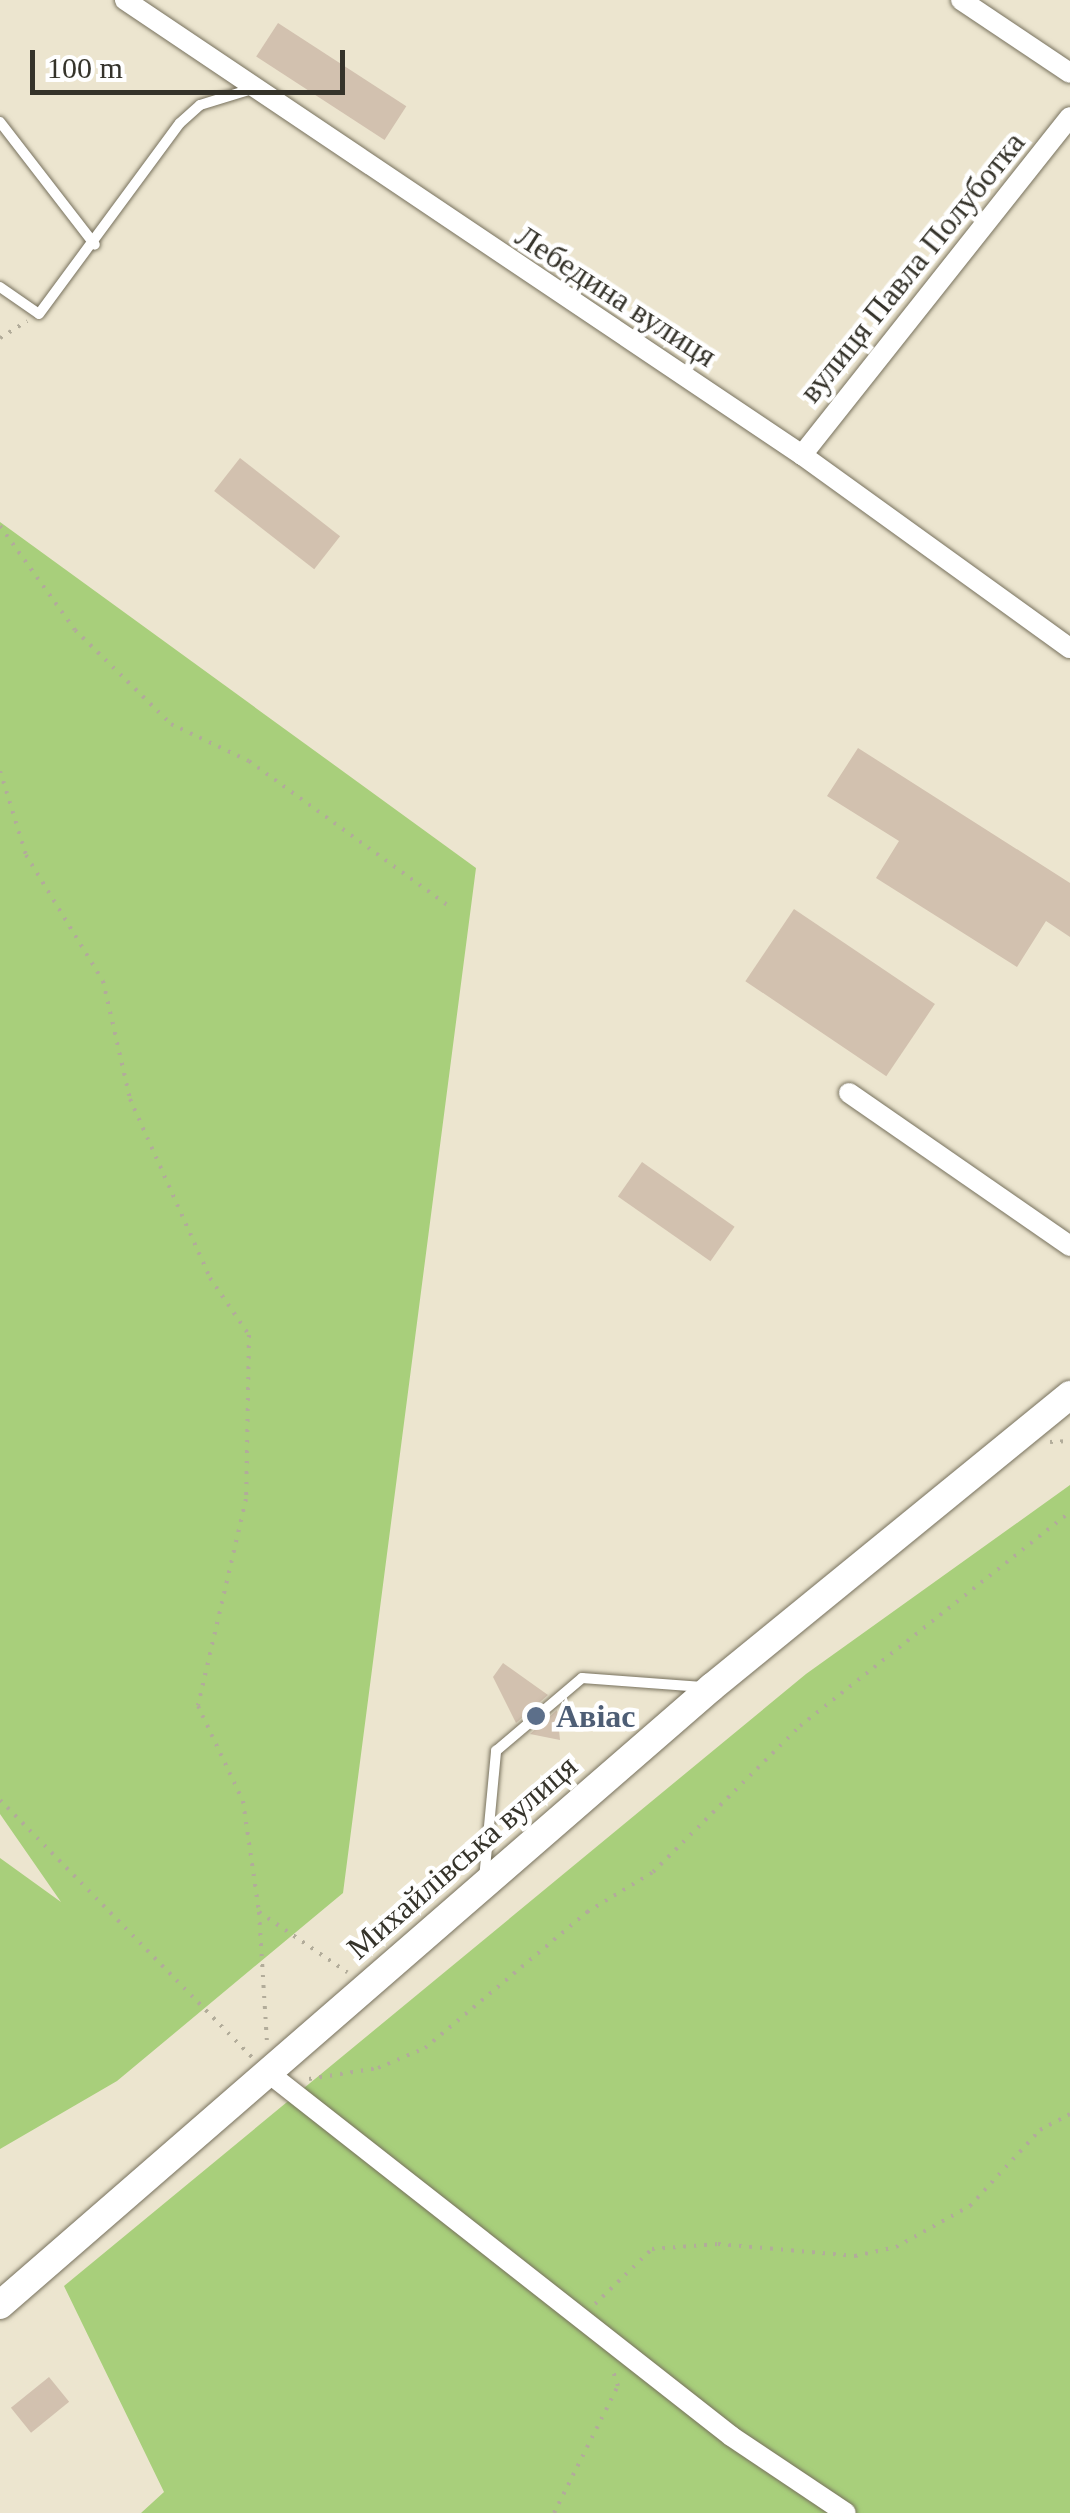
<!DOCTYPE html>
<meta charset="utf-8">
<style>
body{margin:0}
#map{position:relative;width:1070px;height:2513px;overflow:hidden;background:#ece5cf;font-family:"Times New Roman",serif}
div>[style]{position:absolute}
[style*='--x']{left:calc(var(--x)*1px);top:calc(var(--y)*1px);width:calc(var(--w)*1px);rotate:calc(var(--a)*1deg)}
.green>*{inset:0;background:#a8cf7b}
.building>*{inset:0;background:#d2c1af;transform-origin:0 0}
.path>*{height:4px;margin-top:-2px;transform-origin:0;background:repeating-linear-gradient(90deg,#b2ac9a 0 2.5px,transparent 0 10.5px)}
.roads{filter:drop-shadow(0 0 2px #77715d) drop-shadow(0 0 2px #77715d)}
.service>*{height:10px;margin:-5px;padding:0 5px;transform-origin:5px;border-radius:5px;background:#fff}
.minor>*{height:20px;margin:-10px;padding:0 10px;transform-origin:10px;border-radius:10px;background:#fff}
.secondary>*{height:28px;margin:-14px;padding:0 14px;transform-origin:14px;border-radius:14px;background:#fff}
.dots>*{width:28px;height:28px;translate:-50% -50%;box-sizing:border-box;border:5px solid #fff;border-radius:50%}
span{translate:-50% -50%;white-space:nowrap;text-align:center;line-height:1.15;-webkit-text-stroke:9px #fff;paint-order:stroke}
.street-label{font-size:32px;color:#35332a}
.service-label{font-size:32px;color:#4e5e75;font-weight:700}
.left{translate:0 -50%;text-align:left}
.scale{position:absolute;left:30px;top:50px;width:315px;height:45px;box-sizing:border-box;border:5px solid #35332a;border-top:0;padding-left:12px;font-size:30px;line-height:35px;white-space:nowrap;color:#35332a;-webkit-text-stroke:8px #fff;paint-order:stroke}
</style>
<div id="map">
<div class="green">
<div style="clip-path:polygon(0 522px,476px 868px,343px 1893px,117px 2081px,0 2149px,0 1858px,61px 1902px,0 1814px)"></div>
<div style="clip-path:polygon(1070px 1485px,1070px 2513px,141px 2513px,164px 2492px,64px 2286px,806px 1674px)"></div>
</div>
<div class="building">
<div style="left:278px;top:23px;width:153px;height:40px;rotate:33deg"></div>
<div style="left:240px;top:458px;width:127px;height:42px;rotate:38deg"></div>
<div style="clip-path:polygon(858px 748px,1070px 883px,1070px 937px,1046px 921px,1017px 967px,876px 878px,899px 841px,827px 796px)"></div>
<div style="left:794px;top:909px;width:170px;height:87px;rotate:34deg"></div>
<div style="left:642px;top:1162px;width:113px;height:42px;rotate:35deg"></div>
<div style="clip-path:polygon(503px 1663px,548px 1695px,516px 1723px,493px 1677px)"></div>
<div style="clip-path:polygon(557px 1710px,560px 1740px,530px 1734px)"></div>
<div style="left:49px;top:2377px;width:32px;height:49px;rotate:51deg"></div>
</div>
<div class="path">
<div style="--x:0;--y:338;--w:32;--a:-32"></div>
<div style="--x:0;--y:526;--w:128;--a:54.2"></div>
<div style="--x:75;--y:630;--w:134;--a:44.4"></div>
<div style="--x:171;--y:724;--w:86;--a:25.4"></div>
<div style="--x:249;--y:761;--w:250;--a:36"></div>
<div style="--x:0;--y:771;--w:88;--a:72.8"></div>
<div style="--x:26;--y:855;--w:148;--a:58.6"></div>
<div style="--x:103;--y:981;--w:121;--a:77.1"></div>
<div style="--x:130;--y:1099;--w:196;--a:65.9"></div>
<div style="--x:210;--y:1278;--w:69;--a:55.6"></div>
<div style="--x:249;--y:1335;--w:164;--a:91"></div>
<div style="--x:246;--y:1499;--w:212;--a:103.1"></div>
<div style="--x:198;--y:1706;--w:105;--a:64.7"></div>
<div style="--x:243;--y:1801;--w:112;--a:81.8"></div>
<div style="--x:259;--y:1912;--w:107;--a:34.3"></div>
<div style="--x:1050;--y:1442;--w:20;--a:-3"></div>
<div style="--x:0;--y:1800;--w:360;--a:45.6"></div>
<div style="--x:259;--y:1912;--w:130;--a:86.5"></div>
<div style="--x:309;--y:2079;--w:70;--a:-9.1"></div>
<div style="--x:378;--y:2068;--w:51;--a:-23.1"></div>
<div style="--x:425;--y:2048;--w:212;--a:-40"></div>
<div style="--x:587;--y:1912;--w:77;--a:-31.2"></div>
<div style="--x:653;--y:1872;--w:207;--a:-44.8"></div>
<div style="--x:800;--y:1726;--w:345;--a:-38.4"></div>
<div style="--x:595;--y:2304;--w:79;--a:-44"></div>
<div style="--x:652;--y:2249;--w:66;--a:-4.3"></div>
<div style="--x:718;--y:2244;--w:138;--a:5"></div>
<div style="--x:855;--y:2256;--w:42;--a:-12.4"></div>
<div style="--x:896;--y:2247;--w:85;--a:-29"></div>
<div style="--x:970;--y:2206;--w:103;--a:-47.4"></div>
<div style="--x:1040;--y:2130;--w:34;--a:-28"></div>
<div style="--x:554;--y:2513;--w:142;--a:-63.3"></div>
<div style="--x:618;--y:2386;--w:19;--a:-108"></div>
</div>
<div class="roads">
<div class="service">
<div style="--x:0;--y:122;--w:155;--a:52.3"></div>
<div style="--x:0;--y:287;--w:47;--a:34.7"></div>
<div style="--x:39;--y:314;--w:237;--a:-53.6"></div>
<div style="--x:180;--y:123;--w:27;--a:-42"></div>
<div style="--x:200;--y:105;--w:58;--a:-17.2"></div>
<div style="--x:484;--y:1879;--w:129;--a:-84.6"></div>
<div style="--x:496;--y:1751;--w:113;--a:-40.3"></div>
<div style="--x:582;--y:1678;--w:121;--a:4.3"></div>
</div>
<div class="minor">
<div style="--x:125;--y:0;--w:816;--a:33.9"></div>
<div style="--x:802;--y:455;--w:330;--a:35.8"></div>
<div style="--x:961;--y:0;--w:131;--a:33.8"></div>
<div style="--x:802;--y:455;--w:431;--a:-51.6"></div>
<div style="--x:849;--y:1093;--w:269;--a:34.7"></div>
<div style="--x:266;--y:2071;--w:591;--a:38.13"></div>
<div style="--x:731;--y:2436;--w:138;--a:33.8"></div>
</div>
<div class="secondary">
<div style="--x:0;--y:2305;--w:943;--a:-40.96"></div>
<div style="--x:712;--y:1687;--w:462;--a:-39.2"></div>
</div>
</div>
<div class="dots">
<div style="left:536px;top:1716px;background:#5c6f8a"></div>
</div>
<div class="street-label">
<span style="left:912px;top:267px;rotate:-51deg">вулиця Павла Полуботка</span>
<span style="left:616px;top:296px;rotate:33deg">Лебедина вулиця</span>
<span style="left:462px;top:1857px;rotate:-41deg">Михайлівська вулиця</span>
</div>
<div class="service-label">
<span class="left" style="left:556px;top:1716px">Авіас</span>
</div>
<div class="scale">100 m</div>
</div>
